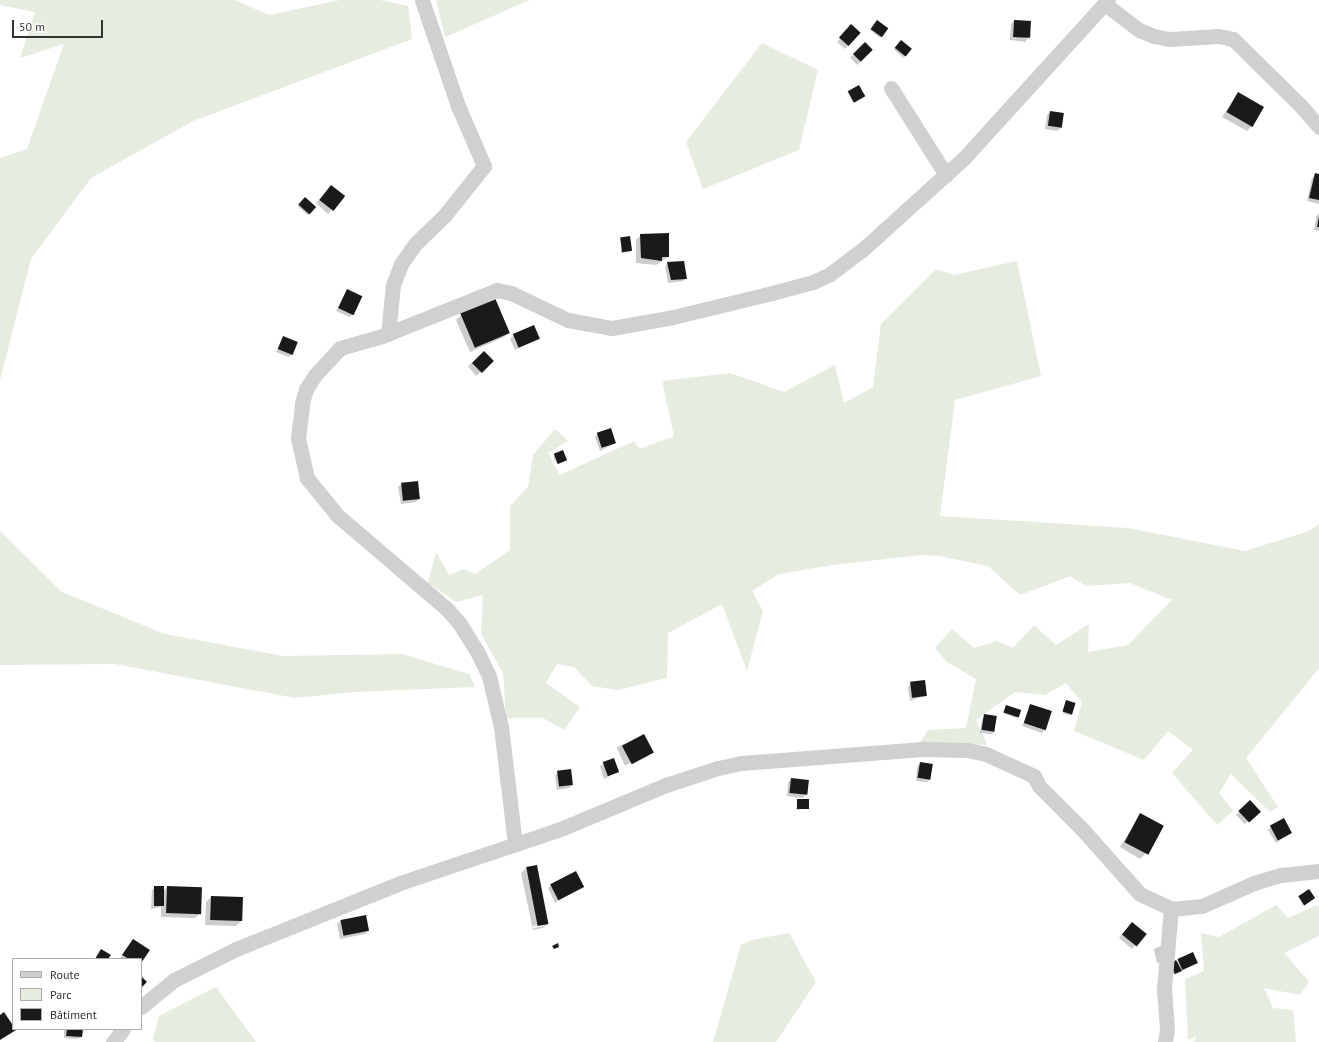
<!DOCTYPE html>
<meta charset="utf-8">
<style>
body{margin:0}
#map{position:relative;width:1319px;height:1042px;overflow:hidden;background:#fff;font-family:"PT Sans",sans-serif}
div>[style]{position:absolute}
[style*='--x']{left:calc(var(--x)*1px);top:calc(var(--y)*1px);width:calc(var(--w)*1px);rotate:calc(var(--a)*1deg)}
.green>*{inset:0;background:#e6ecdf}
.shadow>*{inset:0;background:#0003;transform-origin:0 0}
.building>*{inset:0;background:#1a1a1a;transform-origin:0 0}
.minor>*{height:15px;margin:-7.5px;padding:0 7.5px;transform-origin:7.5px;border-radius:7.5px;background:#d0d0d0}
span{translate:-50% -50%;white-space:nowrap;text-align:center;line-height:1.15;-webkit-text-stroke:4px #fff;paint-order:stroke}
.legend{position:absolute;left:12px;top:958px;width:130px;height:72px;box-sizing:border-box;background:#fff;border:1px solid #adadad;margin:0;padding:5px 7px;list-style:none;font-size:12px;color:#333}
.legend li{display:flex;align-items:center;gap:8px;height:20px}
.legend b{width:20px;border:1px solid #adadad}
.scale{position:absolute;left:12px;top:20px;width:91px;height:18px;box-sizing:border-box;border:2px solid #333;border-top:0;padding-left:5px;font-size:12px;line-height:14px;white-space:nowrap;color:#333;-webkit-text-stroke:3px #fff;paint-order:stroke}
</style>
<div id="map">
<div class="green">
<div style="clip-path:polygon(0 0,235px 0,269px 15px,340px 0,380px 0,408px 6px,412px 39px,193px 121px,91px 178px,31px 259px,0 380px,0 158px,27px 149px,64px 44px,20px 58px,35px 12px,0 5px)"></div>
<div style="clip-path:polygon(436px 0,530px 0,445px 37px)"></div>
<div style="clip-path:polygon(762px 43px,818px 70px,799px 150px,703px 189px,686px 142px)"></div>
<div style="clip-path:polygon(1017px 261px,1041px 376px,955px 400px,940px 516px,1128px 528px,1245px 551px,1309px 531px,1319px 524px,1319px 668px,1246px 758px,1278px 807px,1270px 812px,1231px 774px,1219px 793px,1233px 811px,1217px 825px,1172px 773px,1193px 750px,1168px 731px,1144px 760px,1074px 731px,1082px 702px,1066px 683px,1045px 695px,1015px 692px,976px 720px,987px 745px,920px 742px,928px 730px,966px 728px,976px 679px,947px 662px,935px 648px,952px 629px,974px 648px,997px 641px,1013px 648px,1034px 625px,1056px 645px,1089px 624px,1088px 652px,1128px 645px,1172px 600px,1130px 583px,1086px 586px,1070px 576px,1020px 595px,988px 566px,940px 556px,921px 555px,832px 565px,779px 574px,752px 591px,763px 611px,747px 671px,722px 604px,668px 633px,667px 678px,618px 690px,592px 686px,574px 667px,557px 664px,546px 683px,580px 707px,564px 730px,543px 718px,506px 718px,503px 673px,481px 634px,483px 595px,456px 602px,428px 583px,436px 552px,449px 575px,464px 569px,475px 574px,510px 550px,510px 506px,528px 487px,533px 455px,555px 429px,568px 441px,548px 453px,560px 475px,634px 441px,640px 449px,674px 436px,662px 381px,730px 373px,784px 392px,835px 365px,844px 403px,873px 387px,881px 324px,936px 269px,954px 275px)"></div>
<div style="clip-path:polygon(0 531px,62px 592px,165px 634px,283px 656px,402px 654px,469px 674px,475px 687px,354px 692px,295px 698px,115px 664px,0 665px)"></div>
<div style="clip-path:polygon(1276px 905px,1288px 918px,1317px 905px,1319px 907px,1319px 936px,1284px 953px,1309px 982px,1300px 995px,1264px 988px,1273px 1008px,1293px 1010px,1296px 1042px,1194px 1042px,1197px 1036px,1188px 1040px,1185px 979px,1204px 971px,1201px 933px,1219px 937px)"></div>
<div style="clip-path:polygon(789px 933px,816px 982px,776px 1042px,713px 1042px,741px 945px,752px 940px)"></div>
<div style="clip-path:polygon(216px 987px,256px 1042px,155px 1042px,153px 1039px,159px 1016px)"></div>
</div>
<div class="shadow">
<div style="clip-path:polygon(1014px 21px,1028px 38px,1025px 42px,1010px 40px,1011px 24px)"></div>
<div style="clip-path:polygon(876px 23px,881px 36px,880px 38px,870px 30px)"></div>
<div style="clip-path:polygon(848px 29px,848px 46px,845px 49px,837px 42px)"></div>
<div style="left:901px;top:41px;width:13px;height:11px;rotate:42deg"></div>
<div style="left:865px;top:43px;width:10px;height:21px;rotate:45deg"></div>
<div style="clip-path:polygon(849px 92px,863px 97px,853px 102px)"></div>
<div style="clip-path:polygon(1238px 93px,1252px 126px,1247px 131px,1222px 117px)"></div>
<div style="clip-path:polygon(1050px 112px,1063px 114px,1061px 128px,1057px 131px,1045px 129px,1047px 115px)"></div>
<div style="clip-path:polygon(1315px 174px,1319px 175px,1319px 204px,1307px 201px,1312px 178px)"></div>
<div style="clip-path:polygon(328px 189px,343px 196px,328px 214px,316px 203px)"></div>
<div style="left:305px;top:198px;width:13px;height:11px;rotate:42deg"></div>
<div style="clip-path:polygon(1319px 213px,1319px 231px,1314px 230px,1316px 217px)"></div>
<div style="clip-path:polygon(641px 235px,668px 257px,656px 265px,636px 263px,636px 240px)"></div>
<div style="clip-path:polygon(621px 238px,631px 250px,630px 252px,621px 253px)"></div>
<div style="clip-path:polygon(668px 263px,686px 278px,683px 281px,668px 283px,665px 266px)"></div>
<div style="clip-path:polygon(347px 290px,353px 314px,350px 317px,336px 311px)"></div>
<div style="clip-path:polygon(461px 315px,509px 332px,504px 337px,470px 352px,456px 320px)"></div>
<div style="clip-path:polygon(513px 336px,538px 338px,515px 350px,510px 339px)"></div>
<div style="clip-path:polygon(283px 338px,292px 354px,289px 357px,276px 352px)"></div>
<div style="clip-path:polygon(484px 352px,489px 365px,476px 376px,468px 366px)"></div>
<div style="clip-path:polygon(598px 433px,615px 443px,600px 451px,595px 437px)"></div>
<div style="left:562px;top:452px;width:9px;height:10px;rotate:63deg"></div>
<div style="clip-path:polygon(402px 484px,419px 499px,416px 502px,401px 504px,398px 487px)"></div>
<div style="clip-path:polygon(911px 684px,926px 695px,910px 701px,908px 687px)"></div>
<div style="left:1066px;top:701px;width:9px;height:13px;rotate:13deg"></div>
<div style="clip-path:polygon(1006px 706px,1017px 716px,1016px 718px,1003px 713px)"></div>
<div style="clip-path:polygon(1031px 706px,1045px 730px,1042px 733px,1022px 726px)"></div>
<div style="clip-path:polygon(985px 715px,995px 731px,992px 734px,980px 733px,982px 719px)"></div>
<div style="left:644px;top:735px;width:20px;height:30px;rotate:66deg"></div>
<div style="clip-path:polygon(613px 759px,617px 772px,604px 779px,600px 766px)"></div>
<div style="clip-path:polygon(920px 763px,930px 779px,927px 782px,916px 781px,917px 767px)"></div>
<div style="clip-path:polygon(570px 770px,572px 785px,569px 788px,557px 790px,555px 775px,558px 772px)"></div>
<div style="clip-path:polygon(791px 779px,806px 794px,803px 798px,787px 796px,788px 782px)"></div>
<div style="clip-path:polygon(798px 800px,808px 800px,808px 808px,796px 810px)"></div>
<div style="left:1250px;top:802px;width:13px;height:19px;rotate:48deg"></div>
<div style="clip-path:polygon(1141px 814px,1163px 827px,1151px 848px,1140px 859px,1120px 847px)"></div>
<div style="clip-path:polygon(1271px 827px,1291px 833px,1276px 843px,1268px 830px)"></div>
<div style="clip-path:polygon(evenodd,526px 868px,548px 923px,543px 928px,533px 930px,521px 873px,526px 868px,544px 924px,544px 926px,533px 928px,533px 926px,544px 924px)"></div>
<div style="clip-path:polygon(551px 885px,583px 887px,555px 903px,548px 888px)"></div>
<div style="clip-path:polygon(155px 887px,163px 891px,167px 887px,200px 913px,195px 918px,161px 917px,161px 907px,151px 909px,152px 890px)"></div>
<div style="clip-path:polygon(211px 897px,241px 921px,236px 926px,205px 925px,206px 902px)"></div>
<div style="clip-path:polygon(1299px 897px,1313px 899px,1303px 906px)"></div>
<div style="clip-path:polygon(340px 921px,368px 931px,365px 934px,340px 939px,337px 924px)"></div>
<div style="clip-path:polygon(1129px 926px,1145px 934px,1132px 949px,1119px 938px)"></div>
<div style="clip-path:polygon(133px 940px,148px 950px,141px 961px,141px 959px,120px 958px)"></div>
<div style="clip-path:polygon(1169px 943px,1169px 960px,1157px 963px,1154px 949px)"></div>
<div style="clip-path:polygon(1178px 960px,1197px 962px,1174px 975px,1169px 966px)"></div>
<div style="clip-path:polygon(64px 1029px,82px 1029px,82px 1036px,78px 1039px,64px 1038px)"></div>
</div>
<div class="building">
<div style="left:877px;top:20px;width:14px;height:11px;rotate:36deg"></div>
<div style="left:1014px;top:20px;width:17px;height:17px;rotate:3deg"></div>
<div style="left:851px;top:24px;width:13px;height:18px;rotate:42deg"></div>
<div style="left:901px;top:40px;width:14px;height:10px;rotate:39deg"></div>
<div style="left:865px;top:42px;width:11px;height:17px;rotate:45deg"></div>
<div style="left:859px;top:85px;width:13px;height:13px;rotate:61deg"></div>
<div style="left:1238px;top:92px;width:30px;height:23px;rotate:30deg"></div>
<div style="left:1050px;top:111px;width:14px;height:15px;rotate:8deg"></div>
<div style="clip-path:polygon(1315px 173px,1319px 174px,1319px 200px,1309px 198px)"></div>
<div style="left:331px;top:185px;width:18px;height:19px;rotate:38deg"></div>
<div style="left:305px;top:197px;width:15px;height:10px;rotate:42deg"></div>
<div style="clip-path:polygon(1319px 216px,1319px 227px,1317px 227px)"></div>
<div style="clip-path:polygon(669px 233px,669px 257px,662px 257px,662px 261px,641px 258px,640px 234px)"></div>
<div style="left:630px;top:236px;width:15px;height:10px;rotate:82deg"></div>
<div style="clip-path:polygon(684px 261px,687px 279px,671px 280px,667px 262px)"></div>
<div style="left:347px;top:289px;width:17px;height:21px;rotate:25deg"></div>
<div style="left:495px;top:298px;width:38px;height:38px;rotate:67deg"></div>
<div style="left:534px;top:325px;width:15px;height:23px;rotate:67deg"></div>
<div style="left:283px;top:336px;width:16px;height:14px;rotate:22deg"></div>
<div style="left:484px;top:351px;width:14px;height:17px;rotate:45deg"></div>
<div style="left:611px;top:428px;width:16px;height:15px;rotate:72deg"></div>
<div style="left:563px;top:450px;width:11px;height:10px;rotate:68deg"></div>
<div style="left:418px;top:481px;width:18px;height:17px;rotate:84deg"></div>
<div style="left:925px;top:680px;width:16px;height:15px;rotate:83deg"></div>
<div style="left:1066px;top:700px;width:10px;height:12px;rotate:17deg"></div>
<div style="left:1030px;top:704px;width:23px;height:20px;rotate:18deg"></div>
<div style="left:1006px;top:705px;width:16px;height:8px;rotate:18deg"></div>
<div style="left:984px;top:714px;width:13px;height:16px;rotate:9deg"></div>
<div style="left:644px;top:734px;width:21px;height:25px;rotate:62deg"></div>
<div style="left:614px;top:758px;width:15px;height:12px;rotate:70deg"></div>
<div style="left:920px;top:762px;width:13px;height:16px;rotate:9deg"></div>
<div style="left:571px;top:769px;width:16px;height:14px;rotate:83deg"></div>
<div style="left:791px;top:778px;width:18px;height:15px;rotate:6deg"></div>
<div style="left:797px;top:799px;width:12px;height:10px"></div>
<div style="left:1250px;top:800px;width:16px;height:16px;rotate:47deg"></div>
<div style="left:1140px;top:813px;width:27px;height:33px;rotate:28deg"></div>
<div style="left:1284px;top:818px;width:17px;height:16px;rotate:62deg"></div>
<div style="left:537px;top:865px;width:60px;height:11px;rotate:79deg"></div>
<div style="left:576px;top:871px;width:18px;height:29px;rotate:63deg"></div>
<div style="left:154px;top:886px;width:10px;height:20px"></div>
<div style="left:167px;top:886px;width:35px;height:27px;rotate:2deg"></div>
<div style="left:1309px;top:889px;width:11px;height:13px;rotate:56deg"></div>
<div style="left:211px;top:896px;width:32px;height:24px;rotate:2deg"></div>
<div style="left:366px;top:915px;width:16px;height:26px;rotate:79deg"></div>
<div style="left:1132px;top:922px;width:19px;height:16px;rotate:39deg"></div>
<div style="clip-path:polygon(133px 939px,150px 950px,141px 963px,141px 959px,129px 959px,122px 955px)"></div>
<div style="clip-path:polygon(558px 943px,559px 947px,554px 949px,552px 946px)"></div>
<div style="clip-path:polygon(101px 949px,111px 955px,108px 959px,95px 959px)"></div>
<div style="left:1193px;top:952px;width:12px;height:17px;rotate:66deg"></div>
<div style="clip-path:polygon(1176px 960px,1182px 971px,1175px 974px,1170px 964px)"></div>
<div style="clip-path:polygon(141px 976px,147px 982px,141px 988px)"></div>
<div style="clip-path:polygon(4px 1012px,16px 1030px,0 1040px,0 1015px)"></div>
<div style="clip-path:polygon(67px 1029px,83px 1029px,82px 1037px,66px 1036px)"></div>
</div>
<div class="minor">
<div style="--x:1105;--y:4;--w:43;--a:37.4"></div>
<div style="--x:1139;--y:30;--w:16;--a:22"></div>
<div style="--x:1154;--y:36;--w:16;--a:11"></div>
<div style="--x:1170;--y:39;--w:48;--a:-3.6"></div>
<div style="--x:1218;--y:36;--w:15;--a:11"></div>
<div style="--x:1233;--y:39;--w:95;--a:44.6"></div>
<div style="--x:1301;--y:106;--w:28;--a:49"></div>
<div style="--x:891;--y:88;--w:103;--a:57.7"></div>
<div style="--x:388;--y:334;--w:49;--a:-84.2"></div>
<div style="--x:393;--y:285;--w:22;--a:-69"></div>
<div style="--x:401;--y:264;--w:24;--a:-55"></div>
<div style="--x:415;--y:244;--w:40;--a:-44"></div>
<div style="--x:444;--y:216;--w:64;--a:-51.3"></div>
<div style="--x:484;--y:166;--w:65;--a:-113.4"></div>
<div style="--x:458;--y:106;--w:112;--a:-108.8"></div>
<div style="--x:515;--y:844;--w:118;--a:-96.8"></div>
<div style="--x:501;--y:727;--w:52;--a:-103.2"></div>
<div style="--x:489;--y:676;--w:25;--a:-116"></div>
<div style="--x:478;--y:653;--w:34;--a:-122"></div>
<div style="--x:460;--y:624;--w:20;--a:-131"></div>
<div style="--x:447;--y:609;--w:145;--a:-139.5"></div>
<div style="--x:337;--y:515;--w:48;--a:-129"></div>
<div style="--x:307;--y:478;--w:41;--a:-102.7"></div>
<div style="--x:298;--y:438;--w:35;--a:-83"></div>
<div style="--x:302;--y:403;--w:15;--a:-74"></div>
<div style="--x:306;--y:389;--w:17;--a:-57"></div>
<div style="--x:315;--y:375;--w:37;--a:-47"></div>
<div style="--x:340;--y:348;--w:44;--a:-15.9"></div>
<div style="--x:382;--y:336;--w:124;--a:-21.8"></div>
<div style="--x:497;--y:290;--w:14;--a:12"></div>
<div style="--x:511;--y:293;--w:63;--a:25.3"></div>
<div style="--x:568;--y:320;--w:45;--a:10.3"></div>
<div style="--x:612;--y:328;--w:62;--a:-10.2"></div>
<div style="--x:673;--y:317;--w:102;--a:-13.6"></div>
<div style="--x:772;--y:293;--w:42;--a:-15"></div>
<div style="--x:813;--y:282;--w:19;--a:-25"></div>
<div style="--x:830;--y:274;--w:39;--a:-37"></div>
<div style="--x:861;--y:251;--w:139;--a:-42.1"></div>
<div style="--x:964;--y:158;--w:214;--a:-47.7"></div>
<div style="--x:141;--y:1007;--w:43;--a:-39.3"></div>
<div style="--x:174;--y:980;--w:69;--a:-26.6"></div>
<div style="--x:236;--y:949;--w:177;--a:-21.9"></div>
<div style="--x:400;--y:883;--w:172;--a:-18.6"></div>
<div style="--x:563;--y:828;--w:112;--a:-22.7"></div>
<div style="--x:666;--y:785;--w:55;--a:-18.1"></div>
<div style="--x:718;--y:768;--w:24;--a:-12"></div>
<div style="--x:741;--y:763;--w:185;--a:-4.4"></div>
<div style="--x:925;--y:749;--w:42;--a:1.4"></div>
<div style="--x:967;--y:750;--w:19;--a:12"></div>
<div style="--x:986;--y:754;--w:53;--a:24.6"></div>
<div style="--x:1034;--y:776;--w:11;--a:63"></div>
<div style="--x:1039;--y:786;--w:61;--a:45"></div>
<div style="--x:1082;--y:829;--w:87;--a:48.3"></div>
<div style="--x:1140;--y:894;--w:35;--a:25"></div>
<div style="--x:1172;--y:909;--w:30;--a:-6"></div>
<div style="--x:1202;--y:906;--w:57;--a:-23.9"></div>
<div style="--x:1254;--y:883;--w:28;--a:-17"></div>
<div style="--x:1281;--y:875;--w:38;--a:-6"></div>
<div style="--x:113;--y:1042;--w:16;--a:-52"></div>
<div style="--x:1165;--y:1042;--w:13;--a:-81"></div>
<div style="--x:1167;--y:1029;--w:40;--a:-94.3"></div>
<div style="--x:1164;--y:989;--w:81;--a:-85.1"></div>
</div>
<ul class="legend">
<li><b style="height:5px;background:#d0d0d0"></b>Route</li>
<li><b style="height:11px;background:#e6ecdf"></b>Parc</li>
<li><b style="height:11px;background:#1a1a1a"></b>Bâtiment</li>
</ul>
<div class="scale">50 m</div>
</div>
